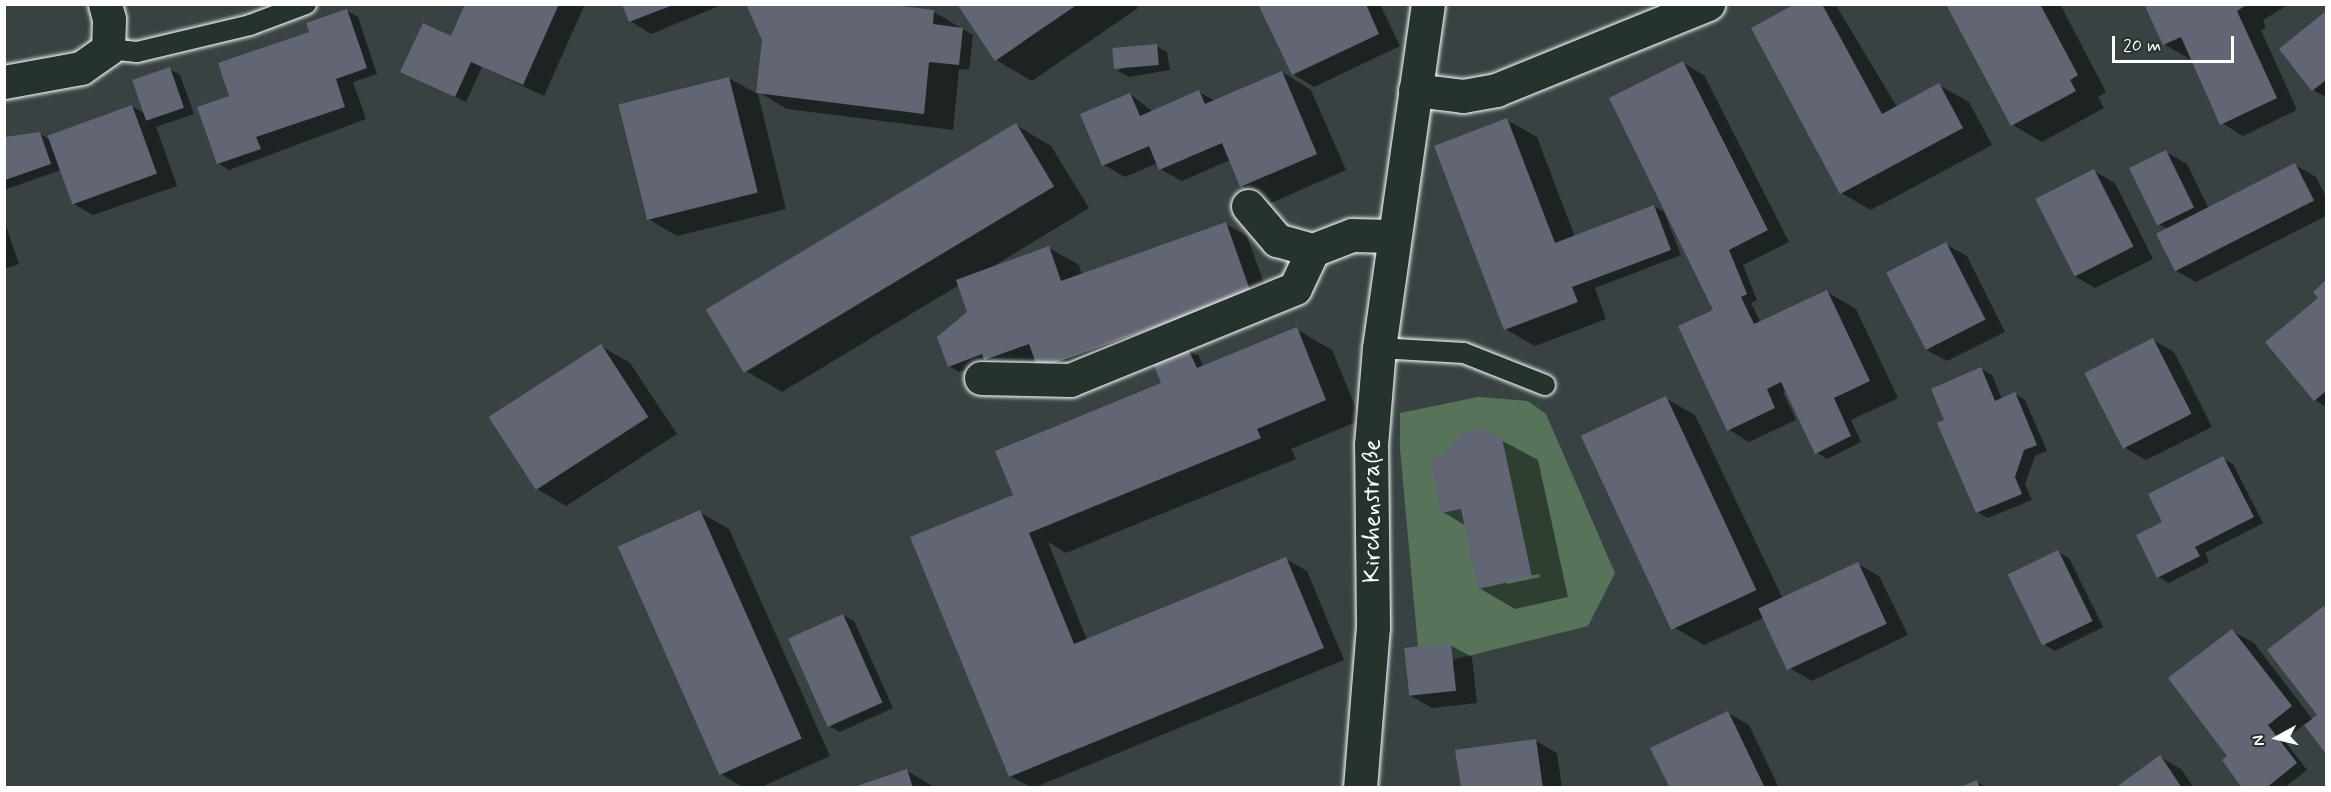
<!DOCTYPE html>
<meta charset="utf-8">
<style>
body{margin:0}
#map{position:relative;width:2331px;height:792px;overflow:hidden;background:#384242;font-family:Mynerve,sans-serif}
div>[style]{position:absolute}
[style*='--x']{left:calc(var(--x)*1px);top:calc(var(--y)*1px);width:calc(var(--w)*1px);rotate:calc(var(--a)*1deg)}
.green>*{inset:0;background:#57745b}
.shadow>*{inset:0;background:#0007}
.building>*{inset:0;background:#626674;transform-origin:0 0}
.roads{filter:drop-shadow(0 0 2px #fff) drop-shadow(0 0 2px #fff)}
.lane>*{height:20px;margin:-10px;padding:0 10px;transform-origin:10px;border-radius:10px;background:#26332d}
.street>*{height:33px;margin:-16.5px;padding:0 16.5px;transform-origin:16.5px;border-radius:16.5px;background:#26332d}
.secondary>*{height:33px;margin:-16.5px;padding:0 16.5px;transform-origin:16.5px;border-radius:16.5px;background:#26332d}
span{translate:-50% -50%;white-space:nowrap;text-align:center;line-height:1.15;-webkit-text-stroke:4.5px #26332d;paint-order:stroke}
.street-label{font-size:24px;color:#fff}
.frame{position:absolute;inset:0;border:6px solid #fff;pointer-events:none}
.north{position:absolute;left:2247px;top:708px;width:60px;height:60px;-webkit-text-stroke:4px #26332d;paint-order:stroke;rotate:262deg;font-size:16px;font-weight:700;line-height:24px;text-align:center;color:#fff}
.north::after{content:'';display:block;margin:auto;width:21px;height:27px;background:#fff;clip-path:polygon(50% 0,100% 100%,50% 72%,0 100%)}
.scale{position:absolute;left:2112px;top:36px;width:122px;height:27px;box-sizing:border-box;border:3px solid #fff;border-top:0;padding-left:8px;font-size:18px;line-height:21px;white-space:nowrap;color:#fff;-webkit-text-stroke:4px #26332d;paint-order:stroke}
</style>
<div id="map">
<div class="green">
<div style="clip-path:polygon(1478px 397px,1528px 401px,1546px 414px,1615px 573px,1588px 626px,1452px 660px,1450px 644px,1418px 647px,1400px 449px,1400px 413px)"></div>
</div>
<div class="shadow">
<div style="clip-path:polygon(467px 4px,585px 4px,544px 96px,482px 67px,466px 102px,413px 77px,451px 38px)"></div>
<div style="clip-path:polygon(623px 4px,718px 4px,719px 6px,651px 34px,630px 21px)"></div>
<div style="clip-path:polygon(872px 4px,934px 12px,973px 35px,969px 70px,959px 69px,953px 130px,787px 109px,758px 92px)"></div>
<div style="clip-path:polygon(959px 4px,1136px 4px,1138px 8px,1032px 81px,996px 60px)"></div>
<div style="clip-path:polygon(1260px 4px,1380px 4px,1400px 46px,1314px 87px,1293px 74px)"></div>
<div style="clip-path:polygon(1798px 4px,1837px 7px,1897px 107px,1939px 85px,1969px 102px,1992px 145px,1871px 210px,1841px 193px)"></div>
<div style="clip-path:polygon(1948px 4px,2060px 4px,2106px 92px,2098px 97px,2104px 108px,2042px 142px,2013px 125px)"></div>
<div style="clip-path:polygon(2145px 4px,2290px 4px,2263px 20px,2266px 28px,2261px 30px,2297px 110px,2243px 136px,2222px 123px,2193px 61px,2164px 44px)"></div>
<div style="clip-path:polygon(347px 11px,358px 17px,377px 74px,353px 82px,366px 119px,229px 170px,218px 163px,231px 97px,312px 32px)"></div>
<div style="clip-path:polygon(2326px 13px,2326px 97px,2313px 90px,2281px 49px)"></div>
<div style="clip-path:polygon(1156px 46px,1167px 52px,1170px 70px,1129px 77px,1118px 71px)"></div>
<div style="clip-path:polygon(1683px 63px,1704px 75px,1789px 242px,1743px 265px,1757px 300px,1751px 303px,1761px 323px,1827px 292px,1856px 309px,1898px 398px,1851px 420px,1861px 442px,1827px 459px,1816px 452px,1787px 390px,1783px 392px,1796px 420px,1749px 442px,1728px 429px,1716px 310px)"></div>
<div style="clip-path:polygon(170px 69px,180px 75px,194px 114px,156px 127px,177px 186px,93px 215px,72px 203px,61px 170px,4px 190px,4px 138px,40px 134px,50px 140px,132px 106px,145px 114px)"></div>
<div style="clip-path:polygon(1282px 72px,1311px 90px,1346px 170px,1271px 203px,1242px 186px,1230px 160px,1182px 181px,1160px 169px,1158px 163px,1125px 177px,1104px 165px,1130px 94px,1153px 112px,1199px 92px,1215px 101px)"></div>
<div style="clip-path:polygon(728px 78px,758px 94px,786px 209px,677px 236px,648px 219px)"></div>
<div style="clip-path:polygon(1507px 120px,1537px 137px,1575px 237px,1654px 206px,1664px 212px,1681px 255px,1595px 288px,1606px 319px,1535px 346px,1505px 329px)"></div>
<div style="clip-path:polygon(1016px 125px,1051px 146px,1089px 208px,989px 269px,1049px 248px,1079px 265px,1082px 275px,1226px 224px,1247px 236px,1272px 305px,1069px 385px,1015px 376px,989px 361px,959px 372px,949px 366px,970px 315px,959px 285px,782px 392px,746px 371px)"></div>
<div style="clip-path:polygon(2166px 152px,2187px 164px,2209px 209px,2295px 165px,2316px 177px,2326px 197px,2326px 216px,2196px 282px,2175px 270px,2168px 229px,2158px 224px)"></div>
<div style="clip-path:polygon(2094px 171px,2115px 183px,2153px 259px,2095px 288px,2074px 276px)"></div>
<div style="clip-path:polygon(4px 220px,19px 264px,4px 269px)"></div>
<div style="clip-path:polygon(1945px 244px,1967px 256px,2005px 332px,1947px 361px,1925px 349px)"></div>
<div style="clip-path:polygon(2326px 282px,2326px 407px,2315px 400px,2320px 298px,2315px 292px)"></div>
<div style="clip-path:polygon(1296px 329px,1332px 350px,1361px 420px,1291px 449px,1296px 459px,1066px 553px,1048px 542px,1087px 640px,1286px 559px,1307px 571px,1344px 660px,1033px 788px,1010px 776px,1013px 497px,1165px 383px,1188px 350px,1199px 356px,1203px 367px)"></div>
<div style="clip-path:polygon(2153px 340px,2174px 352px,2212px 427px,2146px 460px,2125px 448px)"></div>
<div style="clip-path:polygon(601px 346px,630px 363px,677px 434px,566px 506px,537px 489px)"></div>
<div style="clip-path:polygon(1981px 369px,1992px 375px,2002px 399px,2015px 394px,2025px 400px,2047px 451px,2035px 456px,2025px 484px,2032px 500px,1988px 518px,1977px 512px,1946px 421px)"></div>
<div style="clip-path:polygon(1665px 398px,1695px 415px,1783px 599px,1858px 564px,1879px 576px,1908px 635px,1812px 681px,1791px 669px,1765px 617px,1704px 645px,1675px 628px)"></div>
<div style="clip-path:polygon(evenodd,1501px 440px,1538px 460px,1568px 597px,1515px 609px,1479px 588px,1466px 526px,1443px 512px,1501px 440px,1539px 574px,1540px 577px,1507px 584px,1507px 581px,1539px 574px)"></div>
<div style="clip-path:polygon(2222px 458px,2233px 464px,2263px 523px,2205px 553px,2209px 562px,2169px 583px,2158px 577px,2164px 523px)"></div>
<div style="clip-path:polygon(699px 512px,729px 529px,830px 756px,759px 788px,744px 788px,721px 774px)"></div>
<div style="clip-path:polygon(2058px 552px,2069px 558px,2103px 627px,2055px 651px,2045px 645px)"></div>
<div style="clip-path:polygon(2324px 608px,2326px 751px,2305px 724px,2284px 740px,2307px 770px,2284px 788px,2244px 788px,2229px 756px,2232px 631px,2254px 643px,2313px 720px,2319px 716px)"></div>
<div style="clip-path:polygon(843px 615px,854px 621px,893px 708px,840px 732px,829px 726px)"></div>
<div style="clip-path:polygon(1450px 645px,1472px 657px,1477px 703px,1432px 708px,1411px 696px)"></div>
<div style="clip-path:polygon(1728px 713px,1749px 725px,1779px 788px,1671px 788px)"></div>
<div style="clip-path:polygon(1536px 741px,1557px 753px,1562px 788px,1462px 788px)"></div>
<div style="clip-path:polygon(2160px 757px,2181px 769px,2194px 788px,2117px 788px)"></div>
<div style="clip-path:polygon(907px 771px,936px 788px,858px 788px)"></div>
<div style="clip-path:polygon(1976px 781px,1987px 788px,1961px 788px)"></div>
</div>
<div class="building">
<div style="clip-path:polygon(465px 4px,559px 4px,523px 85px,471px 62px,455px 97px,400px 72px,423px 23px,451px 36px)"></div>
<div style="clip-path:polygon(622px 4px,673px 4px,673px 5px,629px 22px)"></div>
<div style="clip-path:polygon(746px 4px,885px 4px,934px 10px,933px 24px,963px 28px,959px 65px,929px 62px,924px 114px,756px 93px,762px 40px)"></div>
<div style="clip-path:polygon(957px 4px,1078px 4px,995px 61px)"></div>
<div style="clip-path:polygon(1258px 4px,1366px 4px,1379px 34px,1292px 75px)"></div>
<div style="clip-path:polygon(1795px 4px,1822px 4px,1882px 114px,1939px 83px,1963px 128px,1840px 194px,1751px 28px)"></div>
<div style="clip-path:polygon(1946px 4px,2040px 4px,2078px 75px,2070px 80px,2076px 91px,2011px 126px)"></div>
<div style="clip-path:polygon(2144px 4px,2248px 4px,2237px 11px,2277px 98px,2220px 125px,2181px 37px,2163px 45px)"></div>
<div style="clip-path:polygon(347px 9px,367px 68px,336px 79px,345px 107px,256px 137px,261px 149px,217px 164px,197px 107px,229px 96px,218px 63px,309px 32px,306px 23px)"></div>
<div style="clip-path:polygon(2326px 11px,2326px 80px,2312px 91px,2279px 49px)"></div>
<div style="left:1157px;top:44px;width:21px;height:45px;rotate:85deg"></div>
<div style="clip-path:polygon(1683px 61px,1768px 230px,1729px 250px,1747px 294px,1741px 297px,1754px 324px,1827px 290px,1870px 381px,1834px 398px,1851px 436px,1815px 454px,1781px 382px,1767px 389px,1775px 408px,1727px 431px,1678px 326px,1713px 310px,1609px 98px)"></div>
<div style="left:170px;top:67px;width:43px;height:40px;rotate:71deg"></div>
<div style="clip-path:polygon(1282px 71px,1317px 154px,1240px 187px,1222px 143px,1159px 170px,1149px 146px,1102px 166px,1080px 114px,1130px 93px,1140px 116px,1199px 90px,1205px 104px)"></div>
<div style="left:729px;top:77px;width:119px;height:114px;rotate:76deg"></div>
<div style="left:132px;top:105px;width:73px;height:90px;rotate:70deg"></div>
<div style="clip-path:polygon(1507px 118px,1555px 243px,1654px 205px,1671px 250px,1572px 287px,1578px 302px,1504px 330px,1434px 146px)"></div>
<div style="left:1016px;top:123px;width:74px;height:362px;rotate:59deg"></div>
<div style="clip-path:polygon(40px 132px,51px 164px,5px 180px,5px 137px)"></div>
<div style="left:2166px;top:150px;width:64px;height:41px;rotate:64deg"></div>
<div style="left:2295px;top:163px;width:42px;height:156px;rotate:63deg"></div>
<div style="left:2094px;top:169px;width:87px;height:66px;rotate:63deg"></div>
<div style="clip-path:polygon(1226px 222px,1251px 293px,1038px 369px,1029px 344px,984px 360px,982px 354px,948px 367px,937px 337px,967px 312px,956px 280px,1049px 246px,1061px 281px)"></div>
<div style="left:1946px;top:242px;width:87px;height:67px;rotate:63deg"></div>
<div style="clip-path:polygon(2326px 280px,2326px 391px,2314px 401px,2265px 342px,2318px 298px,2313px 292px)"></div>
<div style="clip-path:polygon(1297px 327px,1326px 400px,1257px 429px,1261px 438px,1029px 533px,1074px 644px,1286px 557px,1324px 648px,1009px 777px,910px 537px,1013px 495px,995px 451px,1161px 383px,1153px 363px,1188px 349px,1197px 368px)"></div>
<div style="left:2153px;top:338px;width:85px;height:77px;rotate:63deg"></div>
<div style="left:601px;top:344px;width:87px;height:134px;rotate:57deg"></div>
<div style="clip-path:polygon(1981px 367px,1995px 401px,2015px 392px,2037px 445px,2024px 450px,2015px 477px,2022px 494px,1976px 513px,1937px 423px,1944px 420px,1931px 389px)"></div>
<div style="left:1666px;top:396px;width:214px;height:94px;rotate:65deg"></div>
<div style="clip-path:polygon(1479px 428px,1502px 438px,1532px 577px,1478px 589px,1461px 509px,1441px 513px,1430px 459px,1444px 456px,1461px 432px)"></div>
<div style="clip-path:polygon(2223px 456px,2254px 517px,2195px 547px,2200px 556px,2157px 578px,2136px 535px,2162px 522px,2148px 494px)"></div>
<div style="left:700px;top:510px;width:250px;height:90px;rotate:66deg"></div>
<div style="left:2058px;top:550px;width:79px;height:56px;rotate:64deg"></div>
<div style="left:1858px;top:562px;width:68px;height:110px;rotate:65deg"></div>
<div style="clip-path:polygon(2324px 606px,2326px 609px,2326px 754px,2304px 725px,2317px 715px,2267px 650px)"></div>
<div style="left:843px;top:614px;width:97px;height:60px;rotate:66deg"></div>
<div style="clip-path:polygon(2232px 629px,2292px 706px,2268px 725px,2297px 763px,2266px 788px,2242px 788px,2222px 760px,2227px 756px,2168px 678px)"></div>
<div style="left:1451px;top:643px;width:48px;height:47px;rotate:84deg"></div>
<div style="clip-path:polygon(1728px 711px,1765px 788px,1670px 788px,1650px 748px)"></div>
<div style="clip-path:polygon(1536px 739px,1543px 788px,1461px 788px,1455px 750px)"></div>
<div style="clip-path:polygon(2160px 755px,2182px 788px,2115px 788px)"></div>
<div style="clip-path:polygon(907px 769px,913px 788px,854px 788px,854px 787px)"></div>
<div style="clip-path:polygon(1977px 780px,1980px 788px,1958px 788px)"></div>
</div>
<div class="roads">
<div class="lane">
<div style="--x:108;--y:49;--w:29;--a:6"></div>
<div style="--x:137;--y:52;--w:116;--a:-13.4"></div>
<div style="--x:250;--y:25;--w:60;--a:-20.6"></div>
<div style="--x:1379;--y:348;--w:85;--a:3.4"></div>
<div style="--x:1464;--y:353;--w:87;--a:21.6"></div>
</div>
<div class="street">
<div style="--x:4;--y:82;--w:78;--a:-10.3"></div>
<div style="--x:81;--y:68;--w:33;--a:-35"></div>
<div style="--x:108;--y:49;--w:30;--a:-88"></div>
<div style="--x:109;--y:19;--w:16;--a:-105"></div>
<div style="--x:1415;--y:90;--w:48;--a:7.1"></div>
<div style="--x:1463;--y:96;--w:34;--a:-10"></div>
<div style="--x:1496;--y:90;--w:229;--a:-22.1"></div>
<div style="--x:1248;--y:206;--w:45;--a:49.5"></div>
<div style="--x:1277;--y:240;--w:37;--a:16"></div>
<div style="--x:981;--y:378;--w:89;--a:1.3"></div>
<div style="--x:1070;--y:380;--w:243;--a:-22.2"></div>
<div style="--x:1295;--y:288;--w:42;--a:-64.7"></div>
<div style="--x:1313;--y:250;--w:42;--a:-21"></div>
<div style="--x:1352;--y:235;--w:41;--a:1.4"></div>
</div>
<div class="secondary">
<div style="--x:1360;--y:788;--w:162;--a:-85.4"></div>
<div style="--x:1373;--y:627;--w:182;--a:-90.6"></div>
<div style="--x:1371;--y:445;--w:97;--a:-85.3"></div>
<div style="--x:1379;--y:348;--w:347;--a:-81.9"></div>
</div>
</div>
<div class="street-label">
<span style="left:1373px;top:511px;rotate:-90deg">Kirchenstraße</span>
</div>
<div class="frame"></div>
<div class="north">N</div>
<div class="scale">20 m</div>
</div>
